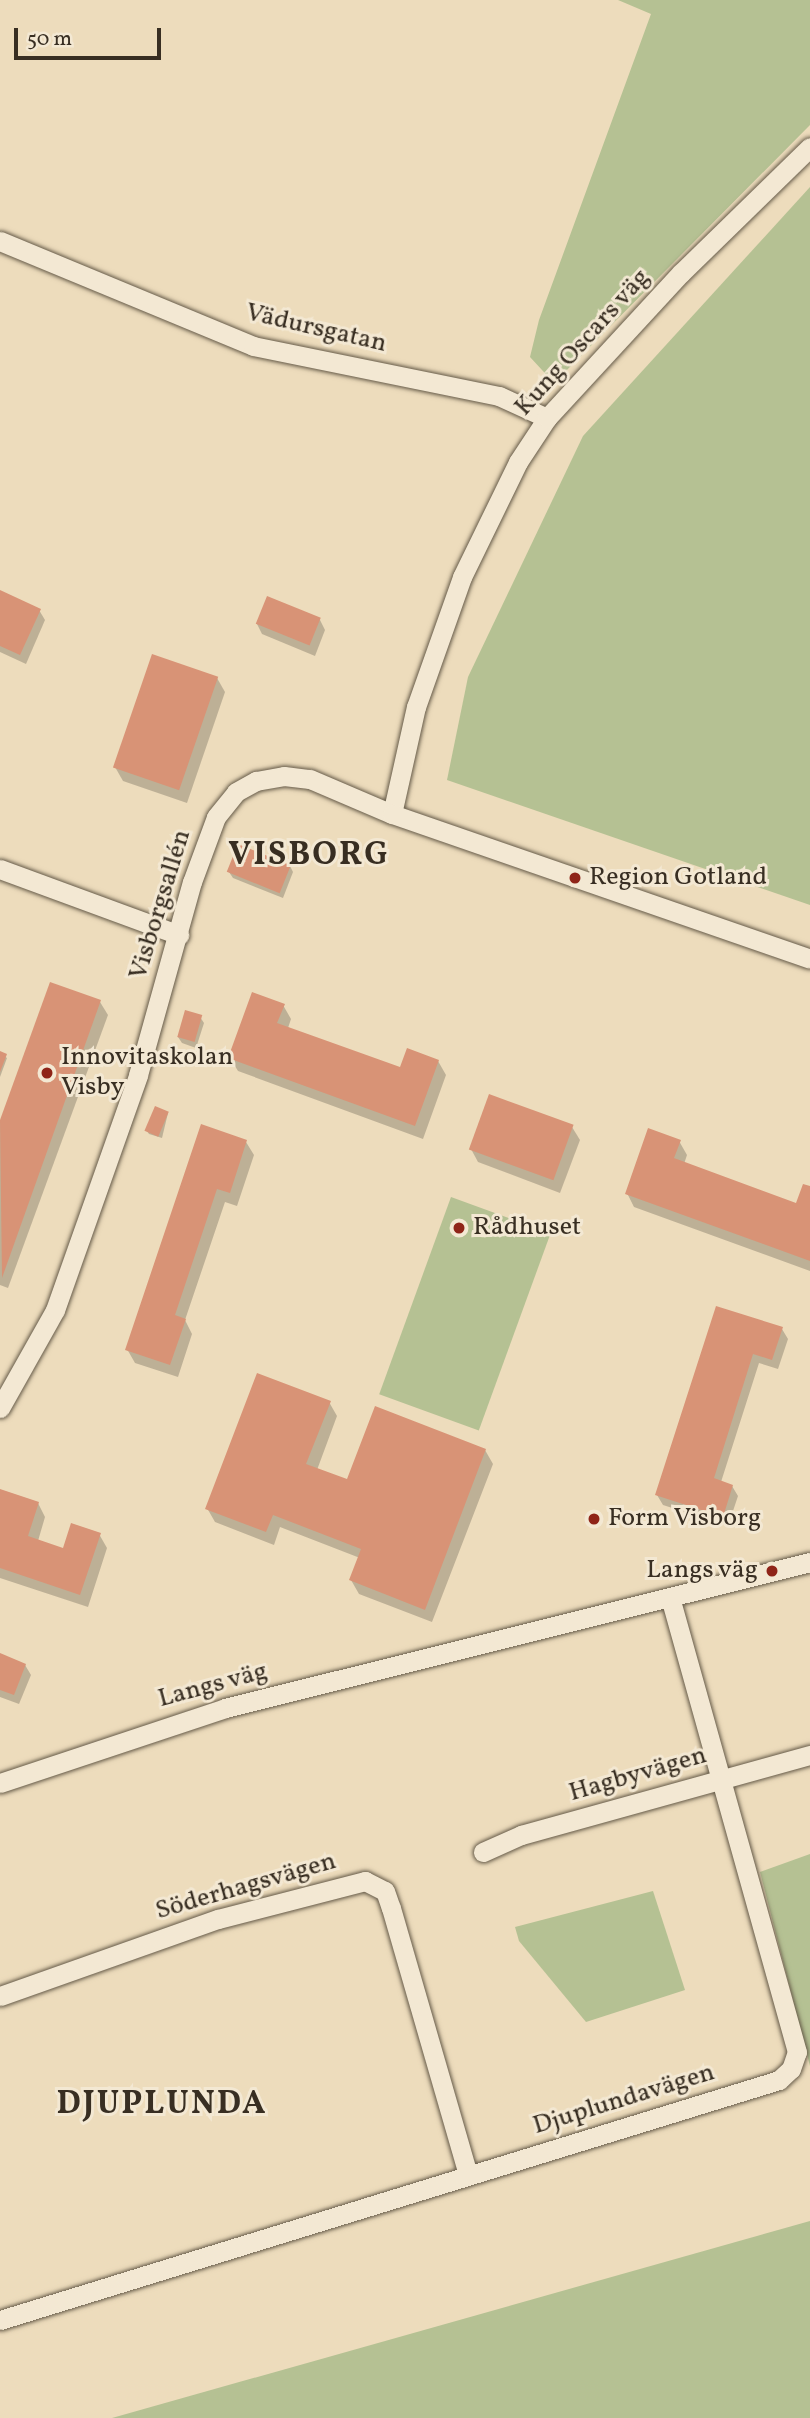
<!DOCTYPE html>
<meta charset="utf-8">
<style>
body{margin:0}
#map{position:relative;width:810px;height:2418px;overflow:hidden;background:#eddcbc;font-family:Vollkorn,serif}
div>[style]{position:absolute}
[style*='--x']{left:calc(var(--x)*1px);top:calc(var(--y)*1px);width:calc(var(--w)*1px);rotate:calc(var(--a)*1deg)}
.green>*{inset:0;background:#b5c193;transform-origin:0 0}
.shadow>*{inset:0;background:#0003}
.building>*{inset:0;background:#d89376;transform-origin:0 0}
.roads{filter:drop-shadow(0 0 2px #655a48) drop-shadow(0 0 2px #655a48)}
.minor>*{height:19px;margin:-9.5px;padding:0 9.5px;transform-origin:9.5px;border-radius:9.5px;background:#f3e8d3}
.dots>*{width:19px;height:19px;translate:-50% -50%;box-sizing:border-box;border:4px solid #f3e8d3;border-radius:50%}
span{translate:-50% -50%;white-space:nowrap;text-align:center;line-height:1.15;-webkit-text-stroke:6px #f3e8d3;paint-order:stroke}
.street-label{font-size:26px;color:#382e22}
.poi-label{font-size:26px;color:#382e22}
.left{translate:0 -50%;text-align:left}
.right{translate:-100% -50%;text-align:right}
.district-label{font-size:33px;color:#382e22;font-weight:700;letter-spacing:2px}
.scale{position:absolute;left:14px;top:28px;width:147px;height:32px;box-sizing:border-box;border:4px solid #382e22;border-top:0;padding-left:9px;font-size:21px;line-height:24px;white-space:nowrap;color:#382e22;-webkit-text-stroke:5px #f3e8d3;paint-order:stroke}
</style>
<div id="map">
<div class="green">
<div style="clip-path:polygon(618px 0,810px 0,810px 125px,554px 383px,530px 357px,539px 320px,651px 14px)"></div>
<div style="clip-path:polygon(810px 187px,810px 905px,447px 780px,468px 677px,583px 436px)"></div>
<div style="left:451px;top:1197px;width:106px;height:210px;rotate:20deg"></div>
<div style="clip-path:polygon(810px 1854px,810px 2066px,760px 1872px)"></div>
<div style="clip-path:polygon(653px 1891px,685px 1990px,586px 2022px,519px 1941px,515px 1927px)"></div>
<div style="clip-path:polygon(810px 2221px,810px 2418px,112px 2418px)"></div>
</div>
<div class="shadow">
<div style="clip-path:polygon(0 592px,39px 610px,45px 620px,26px 664px,0 652px)"></div>
<div style="clip-path:polygon(320px 620px,325px 630px,315px 656px,262px 634px,257px 624px)"></div>
<div style="clip-path:polygon(217px 678px,225px 692px,187px 803px,123px 781px,115px 767px)"></div>
<div style="clip-path:polygon(290px 866px,293px 872px,283px 898px,233px 878px,229px 872px)"></div>
<div style="clip-path:polygon(100px 1002px,108px 1015px,8px 1288px,0 1285px,0 1122px)"></div>
<div style="clip-path:polygon(283px 1005px,291px 1019px,288px 1028px,401px 1069px,438px 1061px,446px 1075px,423px 1139px,238px 1071px,230px 1058px)"></div>
<div style="clip-path:polygon(200px 1017px,204px 1023px,196px 1048px,182px 1043px,178px 1037px)"></div>
<div style="clip-path:polygon(0 1053px,7px 1058px,0 1077px)"></div>
<div style="clip-path:polygon(168px 1113px,162px 1138px,149px 1134px,147px 1131px)"></div>
<div style="clip-path:polygon(202px 1126px,246px 1142px,254px 1155px,237px 1206px,225px 1202px,185px 1320px,192px 1334px,178px 1377px,135px 1363px,127px 1349px)"></div>
<div style="clip-path:polygon(572px 1127px,580px 1140px,560px 1193px,478px 1162px,471px 1149px)"></div>
<div style="clip-path:polygon(679px 1141px,687px 1155px,684px 1164px,797px 1205px,810px 1188px,810px 1271px,634px 1207px,627px 1193px)"></div>
<div style="clip-path:polygon(718px 1308px,782px 1329px,788px 1339px,778px 1369px,759px 1363px,721px 1482px,732px 1486px,738px 1496px,728px 1526px,663px 1505px,657px 1495px)"></div>
<div style="clip-path:polygon(329px 1402px,337px 1416px,317px 1470px,348px 1481px,485px 1450px,493px 1464px,432px 1622px,359px 1594px,351px 1580px,360px 1558px,280px 1527px,274px 1545px,215px 1522px,207px 1508px)"></div>
<div style="clip-path:polygon(0 1494px,38px 1503px,45px 1517px,38px 1541px,64px 1550px,99px 1534px,107px 1548px,88px 1607px,0 1578px)"></div>
<div style="clip-path:polygon(0 1655px,25px 1665px,31px 1675px,19px 1704px,0 1697px)"></div>
</div>
<div class="building">
<div style="clip-path:polygon(0 590px,41px 609px,20px 655px,0 646px)"></div>
<div style="left:267px;top:596px;width:58px;height:30px;rotate:22deg"></div>
<div style="left:152px;top:654px;width:70px;height:120px;rotate:19deg"></div>
<div style="left:238px;top:844px;width:57px;height:30px;rotate:22deg"></div>
<div style="clip-path:polygon(50px 982px,101px 1000px,2px 1278px,0 1120px)"></div>
<div style="clip-path:polygon(252px 992px,285px 1004px,277px 1023px,400px 1067px,407px 1048px,439px 1060px,415px 1126px,228px 1058px)"></div>
<div style="left:185px;top:1010px;width:18px;height:28px;rotate:16deg"></div>
<div style="clip-path:polygon(0 1051px,7px 1054px,0 1072px)"></div>
<div style="left:489px;top:1094px;width:90px;height:59px;rotate:20deg"></div>
<div style="left:155px;top:1106px;width:15px;height:27px;rotate:23deg"></div>
<div style="clip-path:polygon(201px 1124px,247px 1140px,230px 1193px,217px 1189px,175px 1315px,186px 1319px,170px 1365px,125px 1350px)"></div>
<div style="clip-path:polygon(648px 1128px,681px 1140px,674px 1158px,796px 1203px,803px 1184px,810px 1186px,810px 1261px,625px 1194px)"></div>
<div style="clip-path:polygon(716px 1306px,783px 1327px,772px 1360px,753px 1354px,714px 1478px,733px 1485px,723px 1517px,655px 1495px)"></div>
<div style="clip-path:polygon(257px 1373px,331px 1401px,306px 1464px,347px 1479px,375px 1406px,486px 1449px,425px 1610px,349px 1580px,361px 1549px,273px 1515px,266px 1532px,205px 1509px)"></div>
<div style="clip-path:polygon(0 1489px,39px 1502px,28px 1536px,63px 1548px,71px 1523px,101px 1533px,80px 1595px,0 1568px)"></div>
<div style="clip-path:polygon(0 1653px,26px 1664px,14px 1695px,0 1690px)"></div>
</div>
<div class="roads">
<div class="minor">
<div style="--x:0;--y:241;--w:274;--a:22.5"></div>
<div style="--x:253;--y:346;--w:251;--a:11.5"></div>
<div style="--x:499;--y:396;--w:53;--a:24.6"></div>
<div style="--x:392;--y:814;--w:110;--a:-77.4"></div>
<div style="--x:416;--y:707;--w:138;--a:-70.5"></div>
<div style="--x:462;--y:577;--w:128;--a:-64"></div>
<div style="--x:518;--y:462;--w:53;--a:-56.6"></div>
<div style="--x:547;--y:418;--w:197;--a:-47.3"></div>
<div style="--x:681;--y:273;--w:180;--a:-44.3"></div>
<div style="--x:0;--y:869;--w:191;--a:20.2"></div>
<div style="--x:0;--y:1408;--w:112;--a:-60.7"></div>
<div style="--x:55;--y:1310;--w:249;--a:-70.5"></div>
<div style="--x:138;--y:1075;--w:200;--a:-74.4"></div>
<div style="--x:192;--y:882;--w:69;--a:-69.7"></div>
<div style="--x:216;--y:817;--w:32;--a:-51"></div>
<div style="--x:236;--y:792;--w:23;--a:-29"></div>
<div style="--x:256;--y:781;--w:28;--a:-10"></div>
<div style="--x:284;--y:776;--w:26;--a:7"></div>
<div style="--x:310;--y:779;--w:89;--a:23.1"></div>
<div style="--x:392;--y:814;--w:442;--a:19.1"></div>
<div style="--x:0;--y:1783;--w:237;--a:-18.4"></div>
<div style="--x:225;--y:1708;--w:603;--a:-14.01"></div>
<div style="--x:483;--y:1852;--w:42;--a:-24.1"></div>
<div style="--x:521;--y:1835;--w:300;--a:-15.5"></div>
<div style="--x:0;--y:1996;--w:231;--a:-19.5"></div>
<div style="--x:218;--y:1919;--w:152;--a:-14.5"></div>
<div style="--x:365;--y:1881;--w:22;--a:27"></div>
<div style="--x:385;--y:1891;--w:18;--a:71"></div>
<div style="--x:391;--y:1908;--w:278;--a:73.9"></div>
<div style="--x:0;--y:2320;--w:815;--a:-17.12"></div>
<div style="--x:779;--y:2080;--w:16;--a:-43"></div>
<div style="--x:791;--y:2069;--w:18;--a:-71"></div>
<div style="--x:797;--y:2052;--w:472;--a:-105.6"></div>
</div>
</div>
<div class="dots">
<div style="left:575px;top:878px;background:#8f2418"></div>
<div style="left:47px;top:1073px;background:#8f2418"></div>
<div style="left:459px;top:1228px;background:#8f2418"></div>
<div style="left:594px;top:1519px;background:#8f2418"></div>
<div style="left:772px;top:1571px;background:#8f2418"></div>
</div>
<div class="street-label">
<span style="left:316px;top:329px;rotate:13deg">Vädursgatan</span>
<span style="left:583px;top:343px;rotate:-48deg">Kung Oscars väg</span>
<span style="left:161px;top:905px;rotate:-73deg">Visborgsallén</span>
<span style="left:213px;top:1686px;rotate:-15deg">Langs väg</span>
<span style="left:638px;top:1775px;rotate:-16deg">Hagbyvägen</span>
<span style="left:246px;top:1887px;rotate:-16deg">Söderhagsvägen</span>
<span style="left:624px;top:2100px;rotate:-17deg">Djuplundavägen</span>
</div>
<div class="poi-label">
<span class="left" style="left:589px;top:878px">Region Gotland</span>
<span class="left" style="left:61px;top:1073px">Innovitaskolan<br>Visby</span>
<span class="left" style="left:473px;top:1228px">Rådhuset</span>
<span class="left" style="left:608px;top:1519px">Form Visborg</span>
<span class="right" style="left:758px;top:1571px">Langs väg</span>
</div>
<div class="district-label">
<span style="left:309px;top:857px">VISBORG</span>
<span style="left:162px;top:2106px">DJUPLUNDA</span>
</div>
<div class="scale">50 m</div>
</div>
